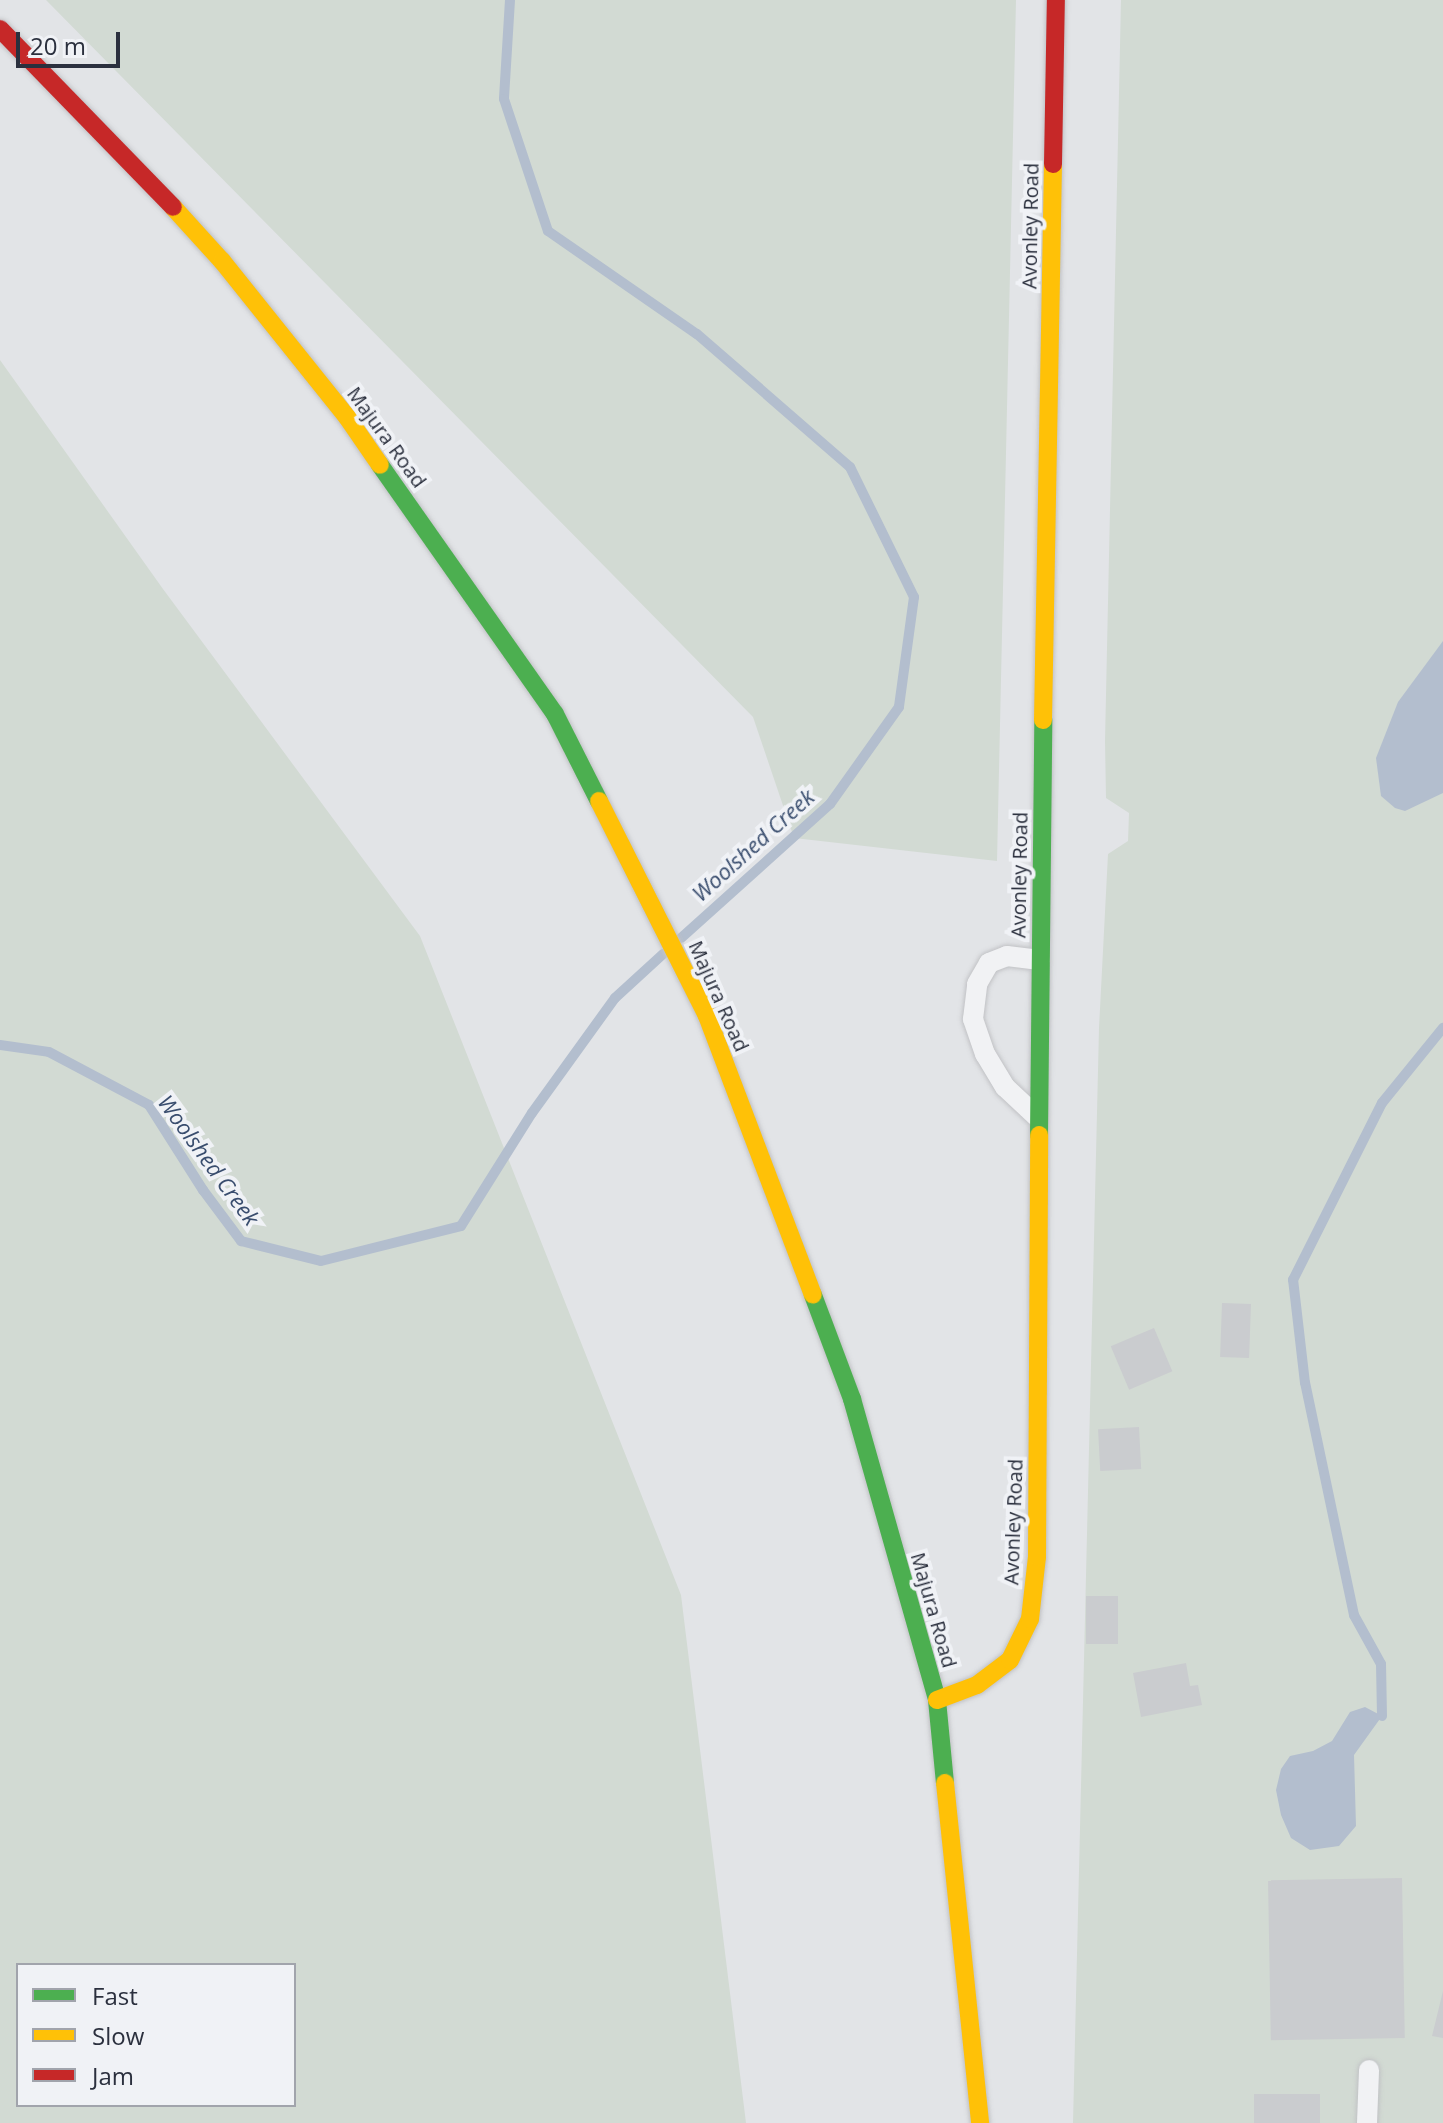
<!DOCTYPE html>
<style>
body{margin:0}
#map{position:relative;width:1443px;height:2123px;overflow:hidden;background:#e2e4e7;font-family:"Open Sans",sans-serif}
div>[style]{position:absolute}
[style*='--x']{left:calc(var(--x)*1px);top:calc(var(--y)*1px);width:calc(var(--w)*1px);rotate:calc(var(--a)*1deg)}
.green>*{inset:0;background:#d2dad3}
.water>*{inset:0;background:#b3bece}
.stream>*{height:10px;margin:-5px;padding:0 5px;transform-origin:5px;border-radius:5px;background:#b3bece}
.building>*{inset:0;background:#cacccf;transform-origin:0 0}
.roads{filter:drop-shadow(0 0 2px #c1c2c5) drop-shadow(0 0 2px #c1c2c5)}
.lane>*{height:20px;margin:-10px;padding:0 10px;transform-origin:10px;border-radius:10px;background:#f1f2f4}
.fast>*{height:18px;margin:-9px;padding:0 9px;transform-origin:9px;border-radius:9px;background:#4caf50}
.slow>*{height:18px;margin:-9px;padding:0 9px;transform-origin:9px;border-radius:9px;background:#ffc107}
.jam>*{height:18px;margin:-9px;padding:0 9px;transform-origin:9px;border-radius:9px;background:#c62828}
span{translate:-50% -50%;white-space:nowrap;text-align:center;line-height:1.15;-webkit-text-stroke:8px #f0f2f6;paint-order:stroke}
.street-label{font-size:20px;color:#2b303e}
.water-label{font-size:22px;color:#394d6e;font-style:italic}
.legend{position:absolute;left:16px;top:1963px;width:280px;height:144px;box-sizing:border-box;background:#f0f2f6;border:2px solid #a1a4ac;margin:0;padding:10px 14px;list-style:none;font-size:24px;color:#2b303e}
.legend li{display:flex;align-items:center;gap:16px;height:40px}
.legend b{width:40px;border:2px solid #a1a4ac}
.scale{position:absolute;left:16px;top:32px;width:104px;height:36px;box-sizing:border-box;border:4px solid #2b303e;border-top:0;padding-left:10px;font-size:24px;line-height:28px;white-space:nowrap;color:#2b303e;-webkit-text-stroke:6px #f0f2f6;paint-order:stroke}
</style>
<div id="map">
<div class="green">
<div style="clip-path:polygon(46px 0,1016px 0,997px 861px,794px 838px,753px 717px)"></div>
<div style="clip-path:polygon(1121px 0,1443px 0,1443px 2123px,1073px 2123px,1099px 1028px,1108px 854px,1128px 841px,1129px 813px,1106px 798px,1105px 741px)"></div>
<div style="clip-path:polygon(evenodd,0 360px,163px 589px,420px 936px,681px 1595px,746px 2123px,0 2123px,0 360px,18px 1965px,294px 1965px,294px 2105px,18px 2105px,18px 1965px)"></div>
</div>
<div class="water">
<div style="clip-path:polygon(1443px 641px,1443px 793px,1405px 811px,1395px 808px,1381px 796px,1376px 758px,1398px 702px)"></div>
<div style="clip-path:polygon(1365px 1707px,1382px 1716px,1354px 1755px,1356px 1826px,1339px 1846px,1310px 1850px,1291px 1838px,1281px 1815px,1276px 1790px,1281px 1769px,1290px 1756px,1313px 1751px,1332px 1741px,1350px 1712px)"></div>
</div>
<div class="stream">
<div style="--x:510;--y:0;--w:99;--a:93.5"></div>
<div style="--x:504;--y:99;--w:139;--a:71.6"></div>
<div style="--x:548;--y:231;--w:181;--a:34.7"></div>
<div style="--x:697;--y:334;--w:203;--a:41"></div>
<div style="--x:850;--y:467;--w:145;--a:63.8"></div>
<div style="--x:914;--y:597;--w:111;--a:97.8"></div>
<div style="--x:899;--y:707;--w:119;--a:125.4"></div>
<div style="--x:830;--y:804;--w:200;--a:138"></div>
<div style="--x:0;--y:1045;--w:49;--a:8.1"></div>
<div style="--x:49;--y:1052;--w:113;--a:27.9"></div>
<div style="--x:149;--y:1105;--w:101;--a:57.6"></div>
<div style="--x:203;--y:1190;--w:64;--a:53.3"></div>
<div style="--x:241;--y:1241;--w:82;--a:14"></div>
<div style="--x:321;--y:1261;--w:144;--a:-14"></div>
<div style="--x:461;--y:1226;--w:133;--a:-57.9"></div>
<div style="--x:532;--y:1113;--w:142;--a:-54.2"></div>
<div style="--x:615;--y:998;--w:65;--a:-42.5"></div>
<div style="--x:1382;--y:1716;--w:52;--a:-91.1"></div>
<div style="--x:1381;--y:1664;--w:56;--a:-118.9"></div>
<div style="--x:1354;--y:1615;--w:237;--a:-101.9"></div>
<div style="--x:1305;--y:1383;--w:104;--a:-96.6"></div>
<div style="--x:1293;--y:1280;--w:198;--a:-63.3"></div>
<div style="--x:1382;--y:1103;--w:97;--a:-50.9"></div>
</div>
<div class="building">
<div style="left:1222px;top:1303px;width:29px;height:54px;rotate:2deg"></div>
<div style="left:1154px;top:1328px;width:47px;height:47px;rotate:67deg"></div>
<div style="left:1139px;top:1427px;width:42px;height:41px;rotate:87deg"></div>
<div style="left:1118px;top:1596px;width:48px;height:32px;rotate:90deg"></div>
<div style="clip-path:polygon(1186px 1663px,1190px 1686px,1198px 1685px,1202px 1705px,1141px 1717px,1133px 1673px)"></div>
<div style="left:1402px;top:1878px;width:160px;height:134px;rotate:89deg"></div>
<div style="clip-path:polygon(1443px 1991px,1443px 2038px,1432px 2036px)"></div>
<div style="left:1320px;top:2094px;width:29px;height:66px;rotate:90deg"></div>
</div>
<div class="roads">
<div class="lane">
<div style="--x:1036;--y:1116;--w:42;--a:-136.9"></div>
<div style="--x:1005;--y:1087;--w:39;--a:-121"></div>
<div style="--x:985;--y:1054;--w:37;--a:-109"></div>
<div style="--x:973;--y:1019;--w:35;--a:-83"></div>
<div style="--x:977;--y:984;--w:24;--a:-60"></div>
<div style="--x:989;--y:963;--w:19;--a:-21"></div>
<div style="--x:1007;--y:956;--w:33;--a:7"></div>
<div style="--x:1367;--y:2123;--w:53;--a:-87.8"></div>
</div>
<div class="fast">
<div style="--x:380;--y:465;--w:304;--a:54.9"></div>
<div style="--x:555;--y:714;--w:97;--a:63.2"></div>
<div style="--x:1039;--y:1135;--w:415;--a:-89.4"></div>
<div style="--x:813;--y:1295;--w:111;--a:69.4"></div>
<div style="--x:852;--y:1399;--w:313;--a:74.2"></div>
<div style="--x:937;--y:1700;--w:83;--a:84.5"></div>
</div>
<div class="slow">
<div style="--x:173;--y:207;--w:73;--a:47.8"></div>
<div style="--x:222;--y:261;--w:200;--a:51.3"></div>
<div style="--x:347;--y:417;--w:58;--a:55.5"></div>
<div style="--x:1043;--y:720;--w:556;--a:-88.97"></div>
<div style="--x:599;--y:801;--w:241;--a:63.3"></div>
<div style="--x:707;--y:1016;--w:298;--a:69.2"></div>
<div style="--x:937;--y:1700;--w:43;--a:-20.6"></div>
<div style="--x:977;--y:1685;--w:41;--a:-37.1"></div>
<div style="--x:1010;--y:1660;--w:46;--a:-64"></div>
<div style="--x:1030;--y:1619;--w:62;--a:-83.6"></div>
<div style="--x:1037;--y:1557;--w:422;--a:-89.7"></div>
<div style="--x:945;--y:1783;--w:342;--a:84.1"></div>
</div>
<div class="jam">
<div style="--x:0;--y:29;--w:248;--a:45.8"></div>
<div style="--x:1053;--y:164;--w:164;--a:-89"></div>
</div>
</div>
<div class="street-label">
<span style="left:1030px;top:226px;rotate:-89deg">Avonley Road</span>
<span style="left:387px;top:437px;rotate:54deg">Majura Road</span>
<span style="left:1019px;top:875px;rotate:-89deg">Avonley Road</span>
<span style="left:719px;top:996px;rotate:66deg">Majura Road</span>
<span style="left:1013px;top:1522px;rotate:-88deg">Avonley Road</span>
<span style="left:934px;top:1610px;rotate:74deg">Majura Road</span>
</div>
<div class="water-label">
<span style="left:753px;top:845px;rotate:-42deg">Woolshed Creek</span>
<span style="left:209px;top:1160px;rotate:54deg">Woolshed Creek</span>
</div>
<ul class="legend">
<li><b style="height:10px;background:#4caf50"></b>Fast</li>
<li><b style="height:10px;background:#ffc107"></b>Slow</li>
<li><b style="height:10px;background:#c62828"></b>Jam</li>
</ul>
<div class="scale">20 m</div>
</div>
